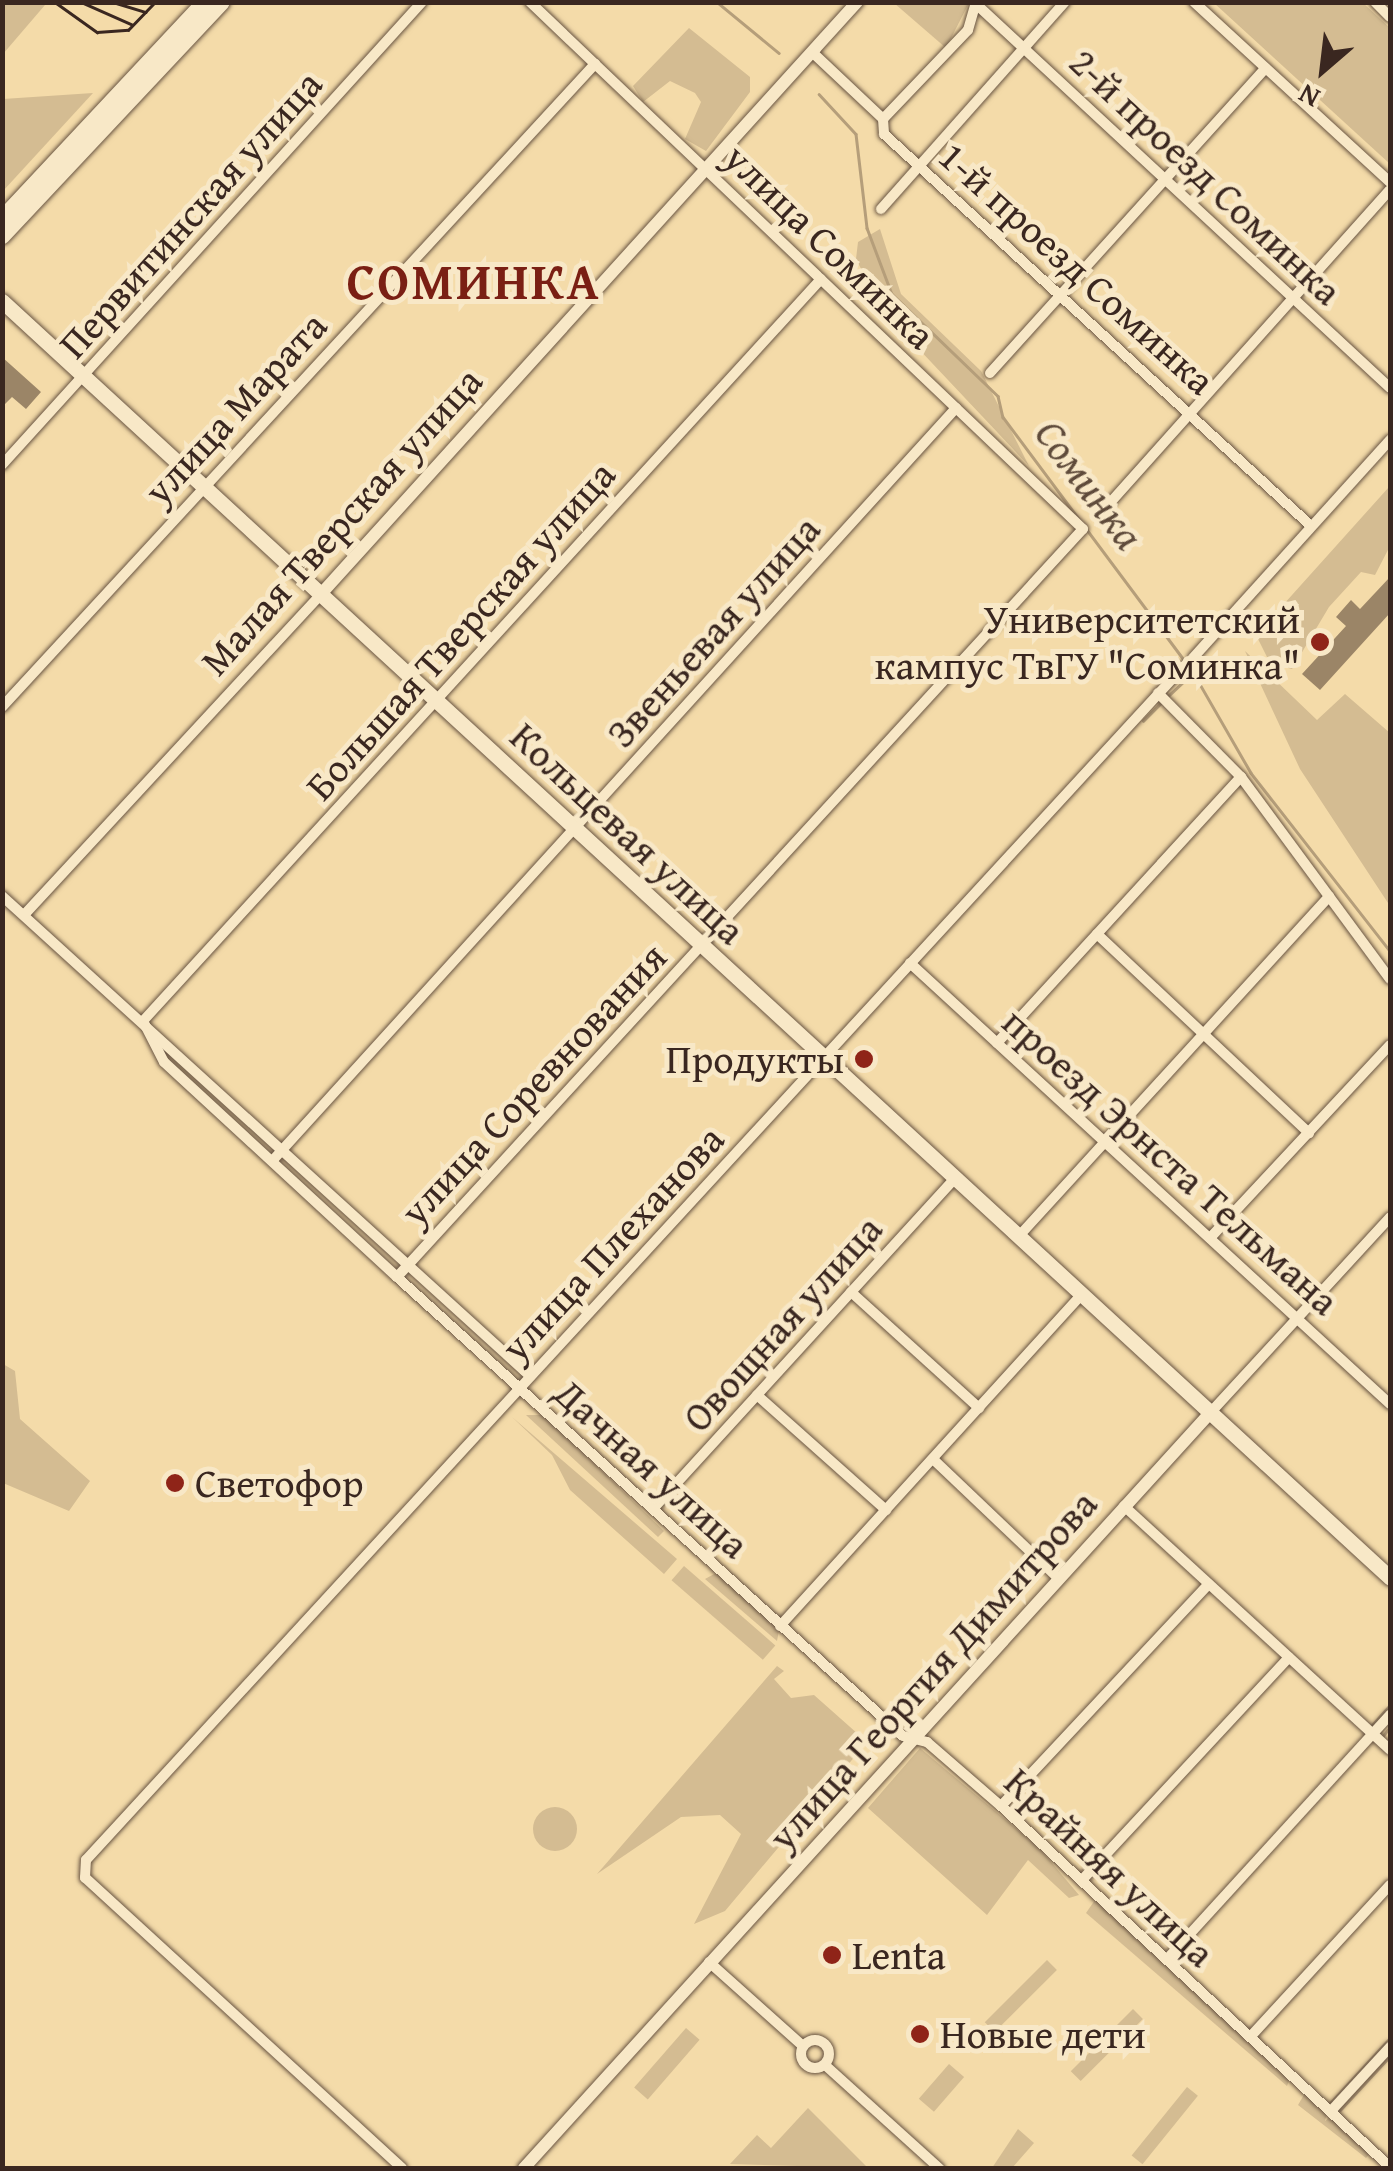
<!DOCTYPE html>
<meta charset="utf-8">
<style>
body{margin:0}
#map{position:relative;width:1393px;height:2171px;overflow:hidden;background:#f4dba9;font-family:"Gentium Book Plus",serif}
div>[style]{position:absolute}
[style*='--x']{left:calc(var(--x)*1px);top:calc(var(--y)*1px);width:calc(var(--w)*1px);rotate:calc(var(--a)*1deg)}
.green>*{inset:0;background:#d4bc92;transform-origin:0 0}
.round{border-radius:50%}
.stream>*{height:2.5px;margin:-1.25px;padding:0 1.25px;transform-origin:1.25px;border-radius:1.25px;background:#b59e7a}
.building>*{inset:0;background:#9b8567}
.roads{filter:drop-shadow(0 0 2px #685442) drop-shadow(0 0 2px #685442)}
.minor>*{height:10px;margin:-5px;padding:0 5px;transform-origin:5px;border-radius:5px;background:#f8e8c7}
.minor>.ring{margin:-5px;padding:0;box-sizing:content-box;background:none;border:10px solid #f8e8c7;border-radius:50%}
.tertiary>*{height:12px;margin:-6px;padding:0 6px;transform-origin:6px;border-radius:6px;background:#f8e8c7}
.secondary>*{height:15px;margin:-7.5px;padding:0 7.5px;transform-origin:7.5px;border-radius:7.5px;background:#f8e8c7}
.tram>*{height:2.5px;margin:-1.25px;padding:0 1.25px;transform-origin:1.25px;border-radius:1.25px;background:#3a2720}
.dots>*{width:28px;height:28px;translate:-50% -50%;box-sizing:border-box;border:5px solid #f8e8c7;border-radius:50%}
span{translate:-50% -50%;white-space:nowrap;text-align:center;line-height:1.15;-webkit-text-stroke:10px #f8e8c7;paint-order:stroke}
.street-label{font-size:40px;color:#3a2720}
.poi-label{font-size:40px;color:#3a2720}
.right{translate:-100% -50%;text-align:right}
.left{translate:0 -50%;text-align:left}
.water-label{font-size:42px;color:#5f4b3b;font-style:italic}
.district-label{font-size:50px;color:#7a1f14;font-weight:700;letter-spacing:2.5px}
.frame{position:absolute;inset:0;border:5px solid #3a2720;pointer-events:none}
.north{position:absolute;left:1273px;top:20px;width:100px;height:100px;-webkit-text-stroke:8px #f8e8c7;paint-order:stroke;rotate:208deg;font-size:28px;font-weight:700;line-height:40px;text-align:center;color:#3a2720}
.north::after{content:'';display:block;margin:auto;width:35px;height:45px;background:#3a2720;clip-path:polygon(50% 0,100% 100%,50% 72%,0 100%)}
</style>
<div id="map">
<div class="green">
<div style="clip-path:polygon(3px 2px,45px 5px,3px 54px,2px 3px)"></div>
<div style="clip-path:polygon(894px 3px,969px 3px,946px 48px)"></div>
<div style="clip-path:polygon(1214px 3px,1363px 3px,1390px 28px,1390px 164px)"></div>
<div style="clip-path:polygon(689px 28px,750px 77px,750px 92px,706px 151px,685px 139px,701px 102px,695px 93px,670px 81px,643px 102px,633px 86px)"></div>
<div style="clip-path:polygon(93px 93px,3px 191px,3px 99px)"></div>
<div style="clip-path:polygon(880px 229px,901px 294px,981px 371px,1029px 466px,882px 310px,856px 259px,858px 242px)"></div>
<div style="clip-path:polygon(1389px 487px,1390px 546px,1375px 575px,1361px 572px,1329px 607px,1292px 669px,1270px 663px,1256px 635px)"></div>
<div style="clip-path:polygon(1245px 651px,1317px 720px,1345px 694px,1390px 733px,1390px 906px,1300px 769px)"></div>
<div style="clip-path:polygon(3px 1364px,15px 1371px,20px 1419px,90px 1481px,69px 1511px,3px 1483px)"></div>
<div style="clip-path:polygon(526px 1415px,544px 1415px,664px 1531px,658px 1537px)"></div>
<div style="clip-path:polygon(512px 1417px,677px 1559px,664px 1574px,570px 1490px,552px 1455px)"></div>
<div style="left:684px;top:1566px;width:121px;height:19px;rotate:41deg"></div>
<div style="clip-path:polygon(716px 1573px,779px 1630px,777px 1641px,705px 1579px)"></div>
<div style="clip-path:polygon(777px 1666px,784px 1671px,774px 1679px,791px 1698px,814px 1695px,867px 1742px,725px 1911px,694px 1924px,741px 1834px,720px 1815px,681px 1817px,597px 1874px)"></div>
<div style="clip-path:polygon(920px 1748px,1039px 1848px,1079px 1895px,1069px 1898px,1028px 1860px,987px 1915px,868px 1808px)"></div>
<div class="round" style="left:533px;top:1807px;width:44px;height:44px"></div>
<div style="clip-path:polygon(1095px 1900px,1290px 2078px,1287px 2086px,1086px 1913px)"></div>
<div style="left:1047px;top:1960px;width:14px;height:88px;rotate:45deg"></div>
<div style="left:1133px;top:2009px;width:14px;height:88px;rotate:45deg"></div>
<div style="left:686px;top:2028px;width:18px;height:79px;rotate:41deg"></div>
<div style="left:949px;top:2064px;width:20px;height:46px;rotate:41deg"></div>
<div style="left:1187px;top:2087px;width:14px;height:88px;rotate:39deg"></div>
<div style="clip-path:polygon(1305px 2093px,1327px 2113px,1325px 2121px,1331px 2116px,1371px 2152px,1366px 2158px,1298px 2105px)"></div>
<div style="clip-path:polygon(808px 2108px,868px 2168px,730px 2164px,757px 2135px,771px 2148px)"></div>
<div style="clip-path:polygon(1018px 2129px,1034px 2143px,1012px 2168px,992px 2168px)"></div>
</div>
<div class="stream">
<div style="--x:717;--y:2;--w:80;--a:39.4"></div>
<div style="--x:819;--y:94;--w:54;--a:47.2"></div>
<div style="--x:856;--y:134;--w:95;--a:83.3"></div>
<div style="--x:867;--y:228;--w:71;--a:69.3"></div>
<div style="--x:892;--y:294;--w:147;--a:43.9"></div>
<div style="--x:998;--y:396;--w:22;--a:77"></div>
<div style="--x:1003;--y:417;--w:318;--a:53.3"></div>
<div style="--x:1193;--y:672;--w:116;--a:60.1"></div>
<div style="--x:1251;--y:773;--w:226;--a:52"></div>
<div style="--x:1167;--y:697;--w:35;--a:-43"></div>
<div style="--x:1143;--y:721;--w:28;--a:-45"></div>
<div style="--x:1372;--y:1725;--w:27;--a:-48"></div>
<div style="--x:1382;--y:1737;--w:13;--a:-51"></div>
<div style="--x:1331;--y:2102;--w:87;--a:-47.3"></div>
<div style="--x:1340;--y:2110;--w:74;--a:-47.2"></div>
</div>
<div class="building">
<div style="clip-path:polygon(2px 357px,41px 392px,26px 409px,12px 397px,2px 407px)"></div>
<div style="clip-path:polygon(1390px 577px,1390px 613px,1320px 690px,1302px 674px,1346px 626px,1336px 617px,1351px 600px,1360px 609px)"></div>
</div>
<div class="roads">
<div class="minor">
<div style="--x:1194;--y:2;--w:266;--a:42.6"></div>
<div style="--x:1375;--y:2;--w:21;--a:45"></div>
<div style="--x:975;--y:3;--w:566;--a:42.85"></div>
<div style="--x:812;--y:52;--w:98;--a:43.3"></div>
<div style="--x:883;--y:119;--w:15;--a:86"></div>
<div style="--x:884;--y:134;--w:578;--a:42.55"></div>
<div style="--x:883;--y:119;--w:123;--a:-46.3"></div>
<div style="--x:968;--y:30;--w:29;--a:-74"></div>
<div style="--x:881;--y:209;--w:277;--a:-48.4"></div>
<div style="--x:990;--y:373;--w:411;--a:-47.9"></div>
<div style="--x:2;--y:465;--w:625;--a:-47.79"></div>
<div style="--x:1109;--y:504;--w:421;--a:-48.2"></div>
<div style="--x:1193;--y:658;--w:294;--a:-47.9"></div>
<div style="--x:1158;--y:693;--w:118;--a:45.3"></div>
<div style="--x:1241;--y:777;--w:251;--a:53.6"></div>
<div style="--x:2;--y:707;--w:875;--a:-47.32"></div>
<div style="--x:2;--y:896;--w:714;--a:42.27"></div>
<div style="--x:24;--y:915;--w:437;--a:-47.2"></div>
<div style="--x:1097;--y:934;--w:291;--a:43.2"></div>
<div style="--x:910;--y:963;--w:652;--a:42.58"></div>
<div style="--x:143;--y:1021;--w:46;--a:62.9"></div>
<div style="--x:164;--y:1062;--w:317;--a:42.7"></div>
<div style="--x:397;--y:1277;--w:683;--a:42.21"></div>
<div style="--x:903;--y:1736;--w:25;--a:14"></div>
<div style="--x:927;--y:1742;--w:98;--a:40.9"></div>
<div style="--x:1001;--y:1806;--w:531;--a:42.86"></div>
<div style="--x:143;--y:1021;--w:1005;--a:-47.58"></div>
<div style="--x:997;--y:1043;--w:361;--a:-47.5"></div>
<div style="--x:273;--y:1160;--w:1016;--a:-47.75"></div>
<div style="--x:1019;--y:1236;--w:460;--a:-47.6"></div>
<div style="--x:1210;--y:1238;--w:264;--a:-47"></div>
<div style="--x:397;--y:1277;--w:1015;--a:-47.48"></div>
<div style="--x:1083;--y:529;--w:764;--a:-136.38"></div>
<div style="--x:851;--y:1292;--w:173;--a:42.2"></div>
<div style="--x:757;--y:1395;--w:173;--a:41.7"></div>
<div style="--x:1211;--y:1412;--w:265;--a:-47.4"></div>
<div style="--x:933;--y:1459;--w:173;--a:43.6"></div>
<div style="--x:1124;--y:1506;--w:361;--a:42.5"></div>
<div style="--x:653;--y:1509;--w:448;--a:-47.6"></div>
<div style="--x:780;--y:1626;--w:449;--a:-47.7"></div>
<div style="--x:1001;--y:1806;--w:304;--a:-46.9"></div>
<div style="--x:1082;--y:1880;--w:304;--a:-47.1"></div>
<div style="--x:1167;--y:1959;--w:331;--a:-47.6"></div>
<div style="--x:709;--y:1962;--w:126;--a:41.8"></div>
<div style="--x:1251;--y:2036;--w:205;--a:-47.4"></div>
<div class="ring" style="left:801px;top:2040px;width:18px;height:18px"></div>
<div style="--x:825;--y:2065;--w:154;--a:42.1"></div>
<div style="--x:1331;--y:2111;--w:87;--a:-47.3"></div>
<div style="--x:402;--y:2168;--w:430;--a:-137.5"></div>
<div style="--x:85;--y:1878;--w:18;--a:-87"></div>
<div style="--x:86;--y:1860;--w:1622;--a:-47.4"></div>
</div>
<div class="tertiary">
<div style="--x:321;--y:594;--w:799;--a:-47.84"></div>
<div style="--x:524;--y:2168;--w:1022;--a:-47.74"></div>
</div>
<div class="secondary">
<div style="--x:2;--y:217;--w:294;--a:-46.9"></div>
<div style="--x:2;--y:236;--w:321;--a:-46.8"></div>
<div style="--x:2;--y:301;--w:1886;--a:42.61"></div>
</div>
</div>
<div class="tram">
<div style="--x:55;--y:2;--w:52;--a:35.5"></div>
<div style="--x:97;--y:32;--w:31;--a:-4"></div>
<div style="--x:128;--y:30;--w:39;--a:-46"></div>
<div style="--x:81;--y:2;--w:55;--a:23.7"></div>
<div style="--x:113;--y:2;--w:34;--a:17"></div>
</div>
<div class="dots">
<div style="left:1320px;top:642px;background:#8f2418"></div>
<div style="left:864px;top:1059px;background:#8f2418"></div>
<div style="left:175px;top:1483px;background:#8f2418"></div>
<div style="left:832px;top:1955px;background:#8f2418"></div>
<div style="left:920px;top:2034px;background:#8f2418"></div>
</div>
<div class="street-label">
<span style="left:1206px;top:176px;rotate:43deg">2-й проезд Соминка</span>
<span style="left:190px;top:214px;rotate:-48deg">Первитинская улица</span>
<span style="left:830px;top:246px;rotate:44deg">улица Соминка</span>
<span style="left:1077px;top:268px;rotate:42deg">1-й проезд Соминка</span>
<span style="left:235px;top:408px;rotate:-47deg">улица Марата</span>
<span style="left:341px;top:521px;rotate:-48deg">Малая Тверская улица</span>
<span style="left:460px;top:630px;rotate:-48deg">Большая Тверская улица</span>
<span style="left:713px;top:631px;rotate:-48deg">Звеньевая улица</span>
<span style="left:628px;top:833px;rotate:43deg">Кольцевая улица</span>
<span style="left:533px;top:1084px;rotate:-47deg">улица Соревнования</span>
<span style="left:1171px;top:1161px;rotate:42deg">проезд Эрнста Тельмана</span>
<span style="left:612px;top:1243px;rotate:-47deg">улица Плеханова</span>
<span style="left:782px;top:1323px;rotate:-48deg">Овощная улица</span>
<span style="left:652px;top:1468px;rotate:42deg">Дачная улица</span>
<span style="left:932px;top:1670px;rotate:-48deg">улица Георгия Димитрова</span>
<span style="left:1110px;top:1867px;rotate:43deg">Крайняя улица</span>
</div>
<div class="poi-label">
<span class="right" style="left:1300px;top:642px">Университетский<br>кампус ТвГУ "Соминка"</span>
<span class="right" style="left:844px;top:1059px">Продукты</span>
<span class="left" style="left:195px;top:1483px">Светофор</span>
<span class="left" style="left:852px;top:1955px">Lenta</span>
<span class="left" style="left:940px;top:2034px">Новые дети</span>
</div>
<div class="water-label">
<span style="left:1090px;top:484px;rotate:53deg">Соминка</span>
</div>
<div class="district-label">
<span style="left:474px;top:281px">СОМИНКА</span>
</div>
<div class="frame"></div>
<div class="north">N</div>
</div>
